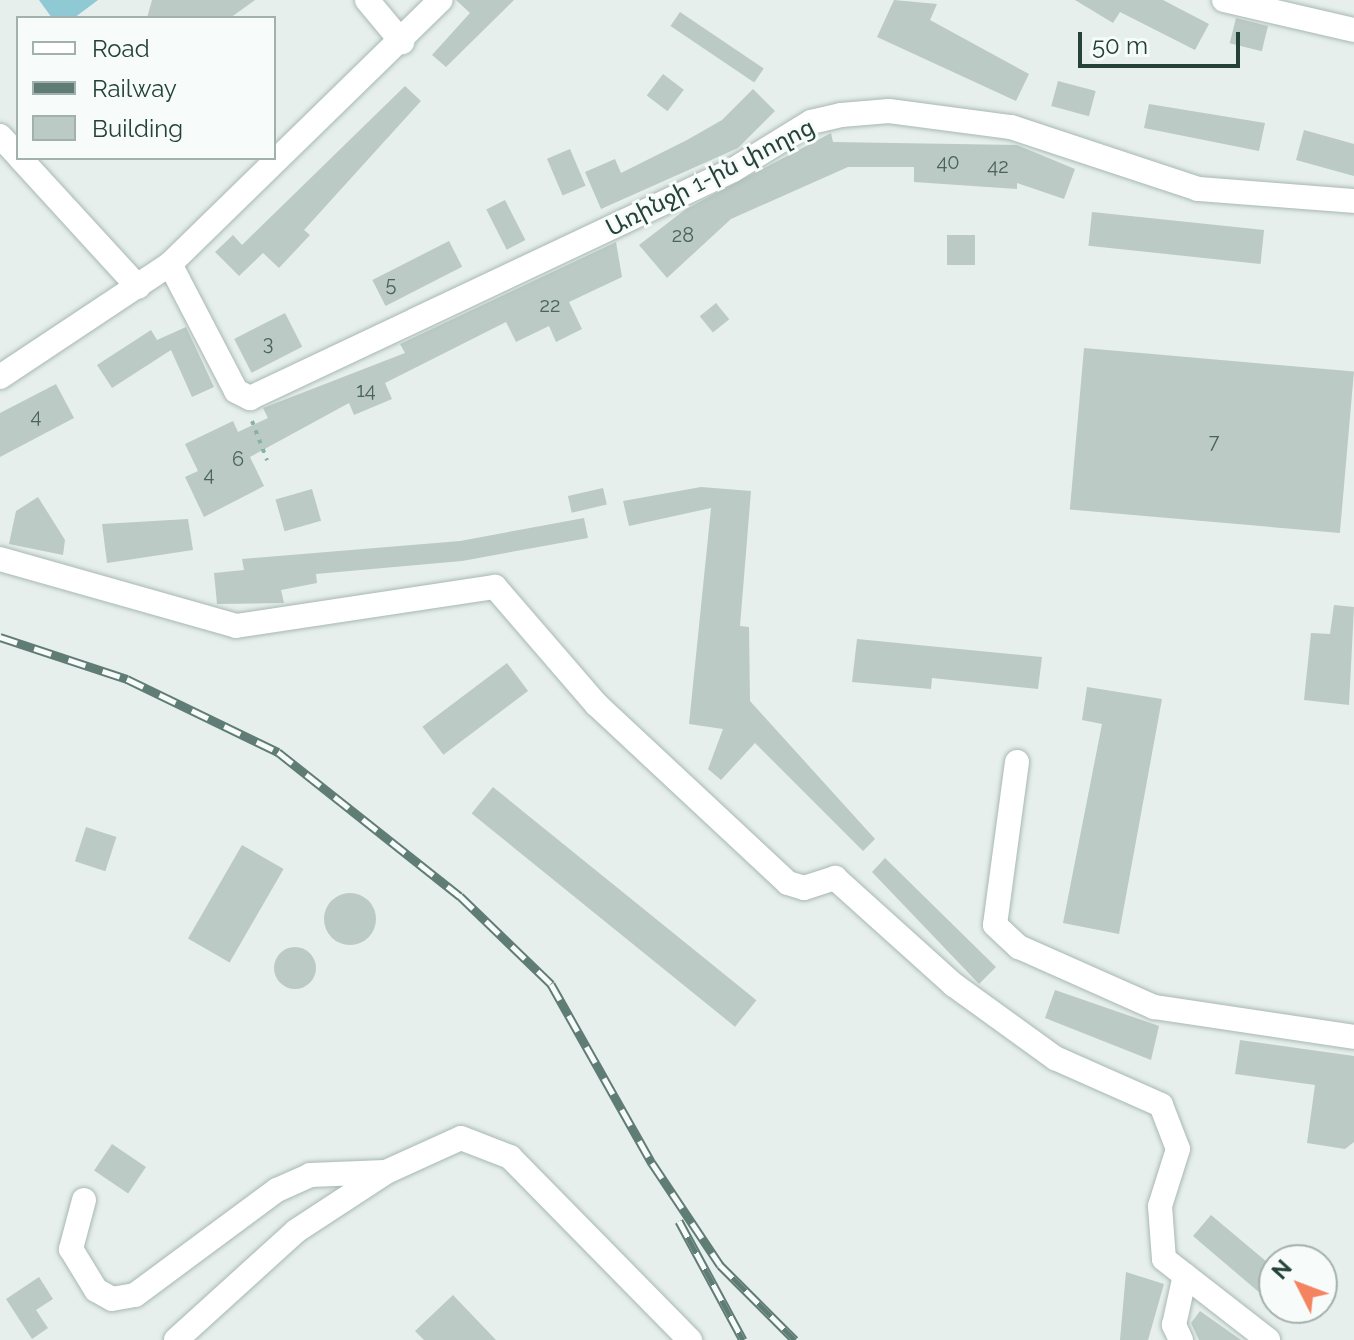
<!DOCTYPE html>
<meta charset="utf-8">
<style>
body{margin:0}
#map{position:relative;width:1354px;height:1340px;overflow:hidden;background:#e6efeb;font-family:Raleway,"Noto Sans Armenian",sans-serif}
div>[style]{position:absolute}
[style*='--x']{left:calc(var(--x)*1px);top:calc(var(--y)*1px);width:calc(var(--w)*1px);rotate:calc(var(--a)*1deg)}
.water>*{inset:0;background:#8ec9d4}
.building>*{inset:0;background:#bbcac4;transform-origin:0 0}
.round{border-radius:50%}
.path>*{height:4px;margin-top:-2px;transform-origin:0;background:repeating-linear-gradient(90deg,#86b3a5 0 4px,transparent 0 10px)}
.roads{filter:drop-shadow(0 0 2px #a8b8b2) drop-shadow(0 0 2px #a8b8b2)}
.minor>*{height:24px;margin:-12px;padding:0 12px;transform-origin:12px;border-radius:12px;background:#fff}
.rail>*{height:9px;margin-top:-4.5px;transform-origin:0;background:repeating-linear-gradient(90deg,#f7fbf9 0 18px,#5f7d75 0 36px);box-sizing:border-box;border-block:2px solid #5f7d75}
span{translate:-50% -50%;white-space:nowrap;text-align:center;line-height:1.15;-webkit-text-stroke:6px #f7fbf9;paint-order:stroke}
.number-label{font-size:20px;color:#4a645c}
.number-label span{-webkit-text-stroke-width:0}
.street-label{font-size:24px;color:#24423a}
.legend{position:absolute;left:16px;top:16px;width:260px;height:144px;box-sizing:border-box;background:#f7fbf9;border:2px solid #a3b1ad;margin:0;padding:10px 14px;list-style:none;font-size:24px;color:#24423a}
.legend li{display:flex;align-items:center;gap:16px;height:40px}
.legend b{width:40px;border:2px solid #a3b1ad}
.north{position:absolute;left:1258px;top:1244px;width:80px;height:80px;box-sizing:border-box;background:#f7fbf9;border:2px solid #a3b1ad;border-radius:50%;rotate:312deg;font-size:22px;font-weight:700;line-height:32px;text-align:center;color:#24423a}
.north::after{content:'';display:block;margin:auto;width:28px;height:36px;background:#f4845f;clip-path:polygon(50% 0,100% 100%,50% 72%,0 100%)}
.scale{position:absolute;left:1078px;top:32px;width:162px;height:36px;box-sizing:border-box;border:4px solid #24423a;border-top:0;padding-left:10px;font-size:24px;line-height:28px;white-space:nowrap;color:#24423a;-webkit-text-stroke:6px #f7fbf9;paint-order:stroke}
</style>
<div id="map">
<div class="water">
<div style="clip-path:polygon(39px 0,98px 0,74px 18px,52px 18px)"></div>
</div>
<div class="building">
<div style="clip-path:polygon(152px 0,255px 0,230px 18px,147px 18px)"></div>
<div style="clip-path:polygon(456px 0,514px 0,446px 67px,432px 55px,470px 13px)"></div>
<div style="clip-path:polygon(894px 0,937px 4px,930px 20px,1029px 74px,1016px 101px,877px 37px)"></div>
<div style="clip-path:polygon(1075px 0,1163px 0,1209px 24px,1195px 50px,1120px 12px,1113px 23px)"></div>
<div style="left:680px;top:12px;width:101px;height:17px;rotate:34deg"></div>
<div style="left:1236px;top:18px;width:33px;height:26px;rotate:14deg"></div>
<div style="left:663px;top:74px;width:26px;height:27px;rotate:37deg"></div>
<div style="left:1058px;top:81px;width:39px;height:26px;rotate:15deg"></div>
<div style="clip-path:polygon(405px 86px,421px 101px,304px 230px,310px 235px,279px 268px,263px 253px,239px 276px,215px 252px,233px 235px,242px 245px)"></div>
<div style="clip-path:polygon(753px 89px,775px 111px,738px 148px,601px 209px,585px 172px,615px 159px,621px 173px,687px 140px,722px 120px)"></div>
<div style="clip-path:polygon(1149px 104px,1265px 123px,1259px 151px,1144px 128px)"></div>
<div style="clip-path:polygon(1304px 130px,1354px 144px,1354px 176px,1296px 160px)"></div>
<div style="clip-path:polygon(831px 133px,833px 142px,1017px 145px,1075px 169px,1064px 199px,1017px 183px,1017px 189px,914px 182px,914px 167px,848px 167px,731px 219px,667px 278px,639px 245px,686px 209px)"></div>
<div style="left:570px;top:149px;width:40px;height:25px;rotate:67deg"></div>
<div style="left:505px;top:200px;width:45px;height:21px;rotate:63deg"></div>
<div style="left:1092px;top:212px;width:173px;height:34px;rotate:6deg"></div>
<div style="left:975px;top:235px;width:30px;height:28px;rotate:90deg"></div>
<div style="left:449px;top:241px;width:29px;height:86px;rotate:63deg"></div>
<div style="clip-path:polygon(616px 242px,622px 277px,569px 302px,582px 329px,556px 342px,549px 326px,516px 342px,506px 322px,385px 383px,392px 399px,354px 415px,349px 403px,250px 457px,264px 486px,204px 517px,185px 477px,198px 471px,185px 444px,233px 421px,238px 432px,268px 418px,263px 408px,405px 353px,400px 344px)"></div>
<div style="left:716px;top:303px;width:21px;height:21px;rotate:51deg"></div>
<div style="left:285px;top:313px;width:38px;height:57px;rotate:63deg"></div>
<div style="clip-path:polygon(186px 327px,214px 387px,192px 397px,171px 350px,112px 388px,97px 365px,151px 330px,157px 340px)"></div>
<div style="left:1084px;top:348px;width:271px;height:162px;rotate:5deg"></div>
<div style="clip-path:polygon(56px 384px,74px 418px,0 457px,0 413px)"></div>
<div style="clip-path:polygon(701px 487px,751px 491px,740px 626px,749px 627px,750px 701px,875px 839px,863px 851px,755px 743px,721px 780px,708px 769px,723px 729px,689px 724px,711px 508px,629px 526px,623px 501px)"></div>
<div style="left:603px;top:488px;width:17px;height:36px;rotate:77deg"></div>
<div style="left:312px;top:489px;width:33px;height:38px;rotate:74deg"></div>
<div style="clip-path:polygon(38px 497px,65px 540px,63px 555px,9px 544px,16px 511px)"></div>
<div style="clip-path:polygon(584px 518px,588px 538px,462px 561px,316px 574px,317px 583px,281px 590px,284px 603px,217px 604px,214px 573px,244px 570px,242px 559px,460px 541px)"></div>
<div style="clip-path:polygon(188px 519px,193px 550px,107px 563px,102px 524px)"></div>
<div style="clip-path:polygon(1334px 605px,1354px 607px,1349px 705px,1304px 700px,1311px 633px,1330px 634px)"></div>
<div style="clip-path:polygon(857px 639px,1042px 657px,1038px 689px,932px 678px,931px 689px,852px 682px)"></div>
<div style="left:507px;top:663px;width:35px;height:106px;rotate:53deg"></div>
<div style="clip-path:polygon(1087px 687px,1162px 699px,1119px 934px,1063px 923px,1102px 724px,1082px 720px)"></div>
<div style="left:493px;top:787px;width:339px;height:34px;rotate:39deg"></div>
<div style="left:86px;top:827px;width:32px;height:36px;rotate:18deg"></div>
<div style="left:242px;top:845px;width:48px;height:108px;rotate:30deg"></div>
<div style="clip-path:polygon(885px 858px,996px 967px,979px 984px,872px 872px)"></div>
<div class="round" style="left:324px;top:893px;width:52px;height:52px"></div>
<div class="round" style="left:274px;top:947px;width:42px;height:42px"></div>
<div style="clip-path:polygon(1055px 990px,1159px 1026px,1151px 1060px,1045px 1018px)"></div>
<div style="clip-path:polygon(1240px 1040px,1354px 1056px,1354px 1142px,1345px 1149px,1307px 1143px,1315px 1085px,1235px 1074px)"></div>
<div style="left:112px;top:1144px;width:41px;height:32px;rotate:34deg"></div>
<div style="clip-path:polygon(1211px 1215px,1274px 1268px,1274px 1305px,1193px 1236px)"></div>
<div style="clip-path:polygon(1126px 1272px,1164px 1284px,1148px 1340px,1120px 1340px)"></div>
<div style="clip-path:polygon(39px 1277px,53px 1299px,36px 1310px,48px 1328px,32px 1339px,6px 1299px)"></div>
<div style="clip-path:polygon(453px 1295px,496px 1340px,424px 1340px,415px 1331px)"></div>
<div style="clip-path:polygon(1200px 1311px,1241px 1340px,1199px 1340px,1191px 1323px)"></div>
</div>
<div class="path">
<div style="--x:252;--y:421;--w:42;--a:69"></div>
</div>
<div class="roads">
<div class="minor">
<div style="--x:367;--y:0;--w:55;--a:50.2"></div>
<div style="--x:1224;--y:0;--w:133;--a:13"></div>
<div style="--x:0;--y:136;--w:26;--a:47"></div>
<div style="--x:20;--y:158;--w:175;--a:47.5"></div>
<div style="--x:170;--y:264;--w:143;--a:62.5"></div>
<div style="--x:236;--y:391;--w:16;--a:27"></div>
<div style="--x:250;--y:398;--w:534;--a:-25.27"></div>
<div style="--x:733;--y:170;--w:92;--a:-31.6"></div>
<div style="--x:811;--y:122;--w:31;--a:-13"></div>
<div style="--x:841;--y:115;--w:48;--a:-4.8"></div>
<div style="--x:889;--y:111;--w:123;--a:7.5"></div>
<div style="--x:1011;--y:127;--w:197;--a:18.3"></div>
<div style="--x:1198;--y:189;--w:156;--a:4.4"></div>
<div style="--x:0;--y:377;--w:204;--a:-33.6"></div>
<div style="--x:170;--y:264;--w:378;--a:-44.3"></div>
<div style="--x:0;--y:559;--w:245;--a:15.8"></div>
<div style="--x:236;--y:626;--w:262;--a:-8.6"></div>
<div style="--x:495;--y:587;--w:155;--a:49.2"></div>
<div style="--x:596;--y:704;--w:262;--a:43"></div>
<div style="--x:788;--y:883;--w:17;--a:17"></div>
<div style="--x:804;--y:888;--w:33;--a:-18"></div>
<div style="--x:835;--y:878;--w:160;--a:42"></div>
<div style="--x:954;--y:985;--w:125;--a:35.9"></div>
<div style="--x:1055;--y:1058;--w:116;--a:23.9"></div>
<div style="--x:1161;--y:1105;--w:47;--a:68.9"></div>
<div style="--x:1178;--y:1149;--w:60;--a:107.5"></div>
<div style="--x:1160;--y:1206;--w:53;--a:85.7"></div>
<div style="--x:1164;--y:1259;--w:132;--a:37.9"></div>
<div style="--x:1017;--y:762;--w:164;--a:97.7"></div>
<div style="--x:995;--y:925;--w:33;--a:43"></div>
<div style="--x:1019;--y:947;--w:148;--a:24"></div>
<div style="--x:1154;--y:1007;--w:202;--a:8.5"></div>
<div style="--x:84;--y:1200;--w:51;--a:104.9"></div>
<div style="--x:71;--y:1249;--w:48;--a:58.6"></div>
<div style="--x:96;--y:1290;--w:18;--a:29"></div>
<div style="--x:112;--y:1299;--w:23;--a:-10"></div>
<div style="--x:135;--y:1295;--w:177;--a:-36.5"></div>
<div style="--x:277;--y:1190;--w:36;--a:-24"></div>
<div style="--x:310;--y:1175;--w:75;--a:-2.3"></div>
<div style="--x:176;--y:1340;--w:162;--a:-42.2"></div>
<div style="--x:296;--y:1231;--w:108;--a:-33.2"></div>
<div style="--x:386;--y:1172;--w:82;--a:-24.4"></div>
<div style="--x:461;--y:1138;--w:53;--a:21.2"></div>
<div style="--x:510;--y:1157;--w:257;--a:45.5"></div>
<div style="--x:1181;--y:1340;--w:17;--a:-115"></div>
<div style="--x:1174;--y:1325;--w:51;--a:-77.6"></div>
</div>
</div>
<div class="rail">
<div style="--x:0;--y:637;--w:134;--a:18.3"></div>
<div style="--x:127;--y:679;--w:168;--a:25.8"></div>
<div style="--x:278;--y:752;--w:232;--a:38.4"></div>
<div style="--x:460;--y:896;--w:127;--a:44"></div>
<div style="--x:551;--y:984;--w:206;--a:60.6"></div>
<div style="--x:652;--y:1163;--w:123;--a:56.3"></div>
<div style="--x:720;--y:1265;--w:106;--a:45"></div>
<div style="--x:679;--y:1221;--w:135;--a:61.7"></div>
</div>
<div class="number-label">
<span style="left:948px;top:162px">40</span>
<span style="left:998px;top:166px">42</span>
<span style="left:683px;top:235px">28</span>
<span style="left:391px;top:284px">5</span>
<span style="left:550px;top:305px">22</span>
<span style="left:268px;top:343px">3</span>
<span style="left:366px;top:390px">14</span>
<span style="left:36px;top:416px">4</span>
<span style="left:1214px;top:441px">7</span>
<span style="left:238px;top:459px">6</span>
<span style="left:209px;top:474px">4</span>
</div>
<div class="street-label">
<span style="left:710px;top:177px;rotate:-27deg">Առինջի 1-ին փողոց</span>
</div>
<ul class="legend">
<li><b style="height:10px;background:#fff"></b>Road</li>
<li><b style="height:10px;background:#5f7d75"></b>Railway</li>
<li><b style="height:22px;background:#bbcac4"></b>Building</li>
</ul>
<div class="north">N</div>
<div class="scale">50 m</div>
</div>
